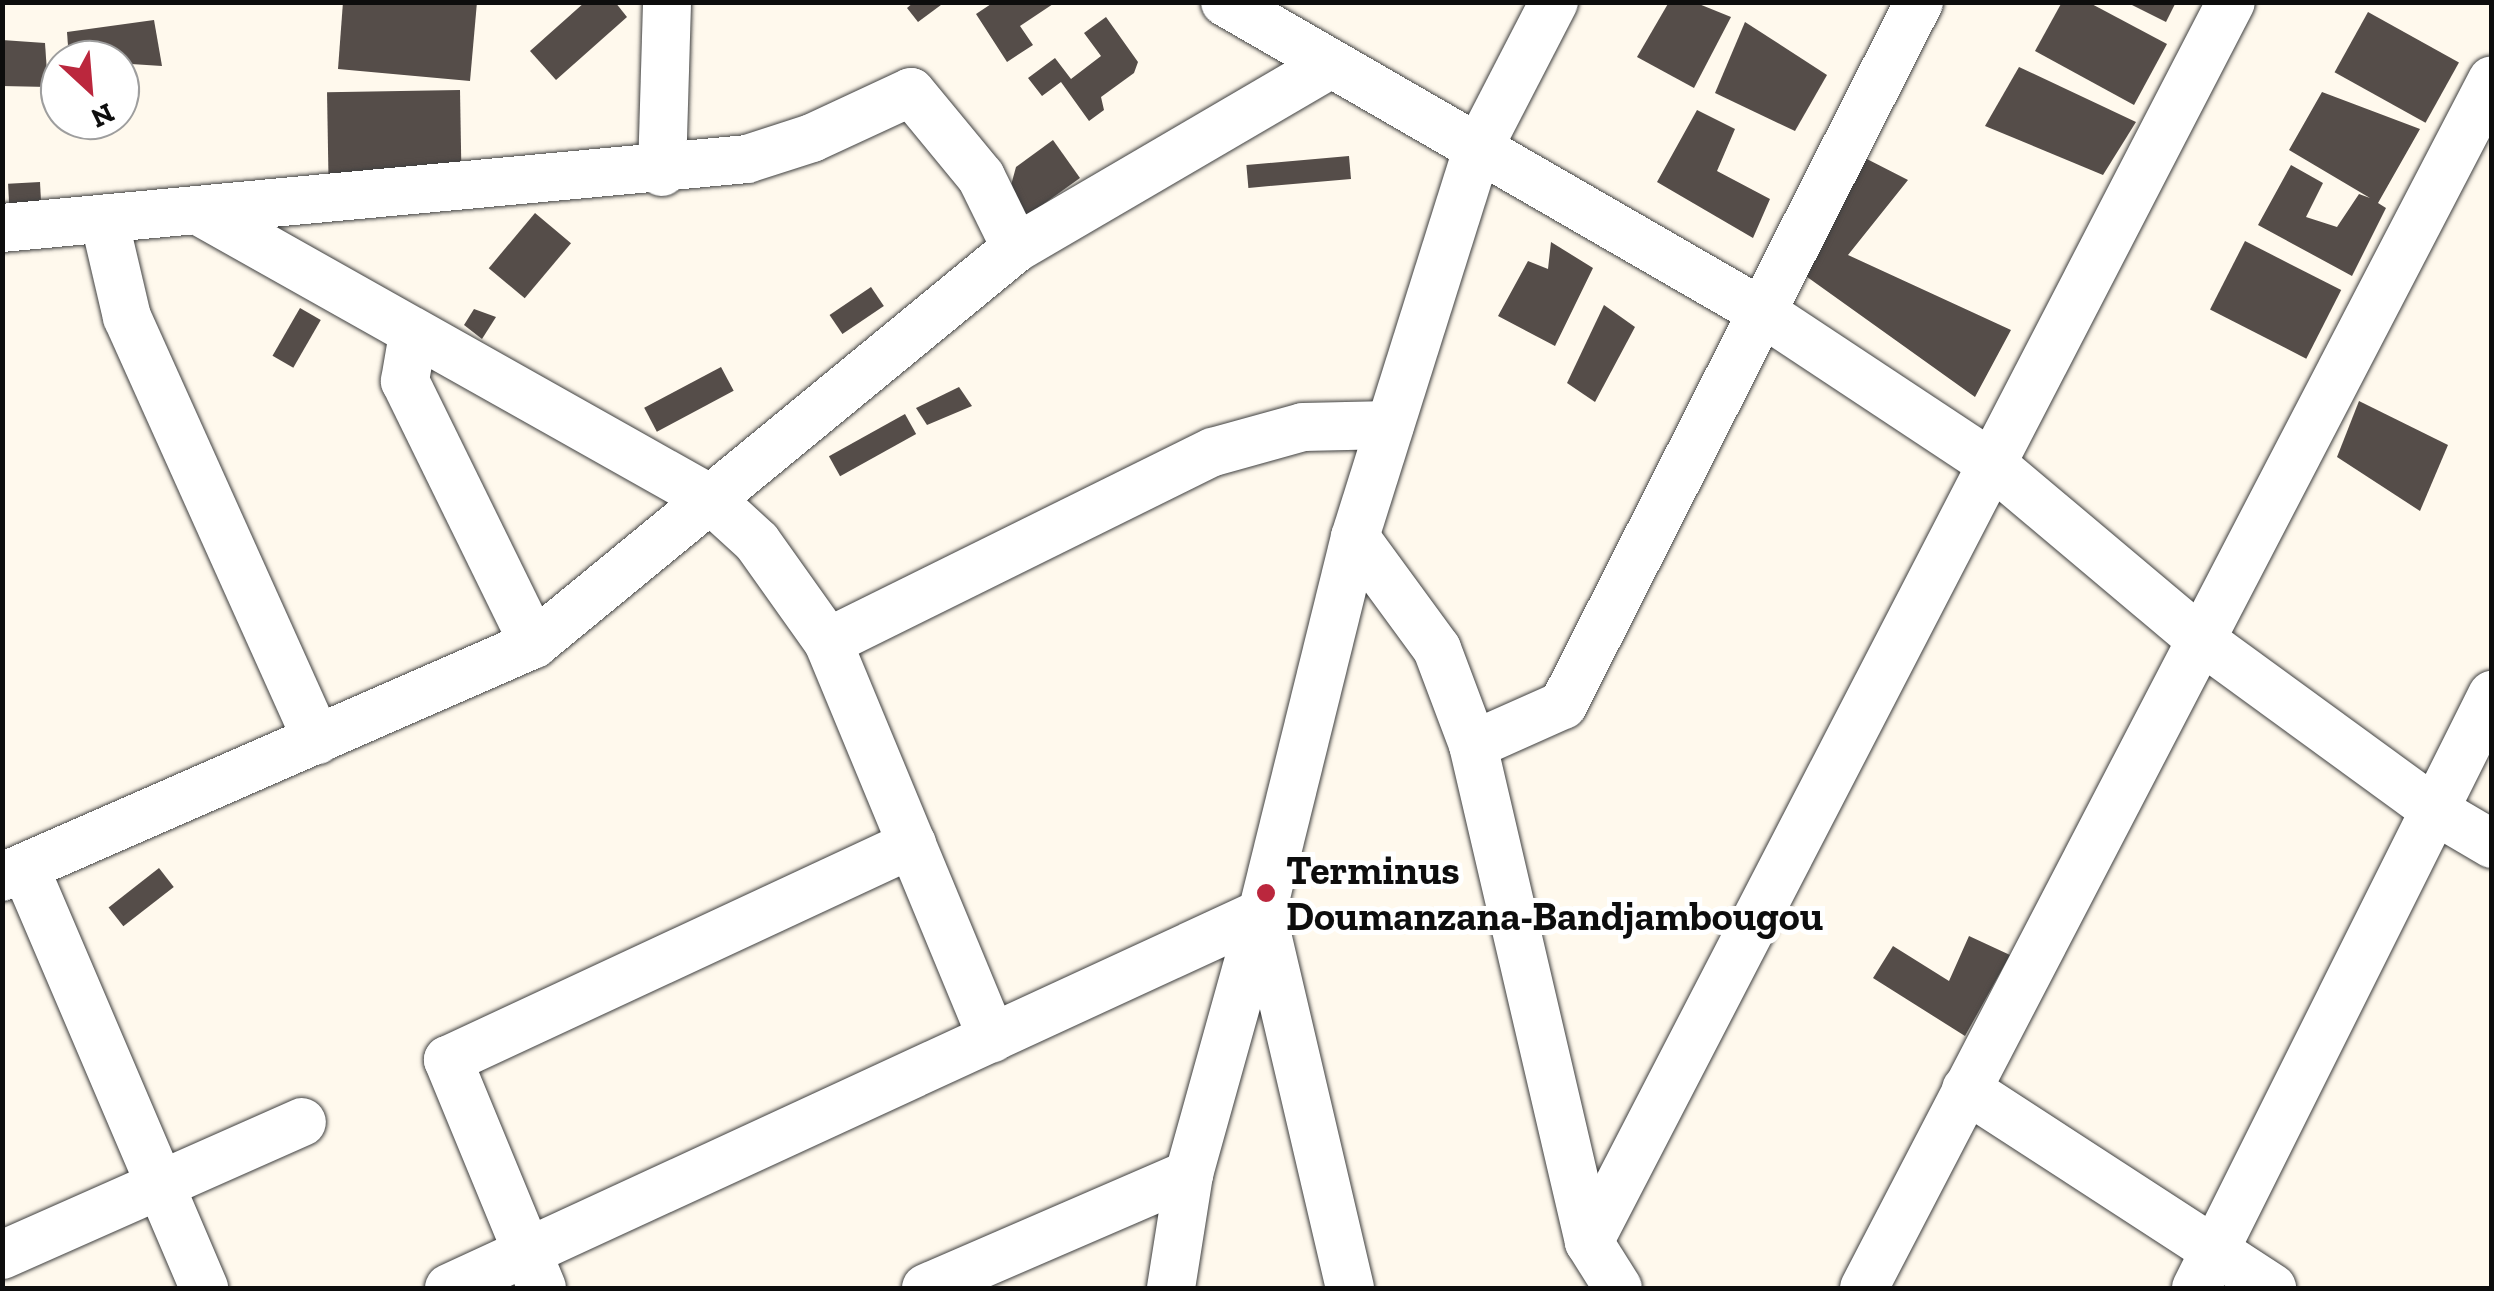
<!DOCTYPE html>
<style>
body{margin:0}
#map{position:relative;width:2494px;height:1291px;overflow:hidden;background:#fff9ed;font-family:"Zilla Slab",serif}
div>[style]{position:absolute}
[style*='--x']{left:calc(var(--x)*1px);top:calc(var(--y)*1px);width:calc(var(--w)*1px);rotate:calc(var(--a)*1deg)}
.building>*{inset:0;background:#554d49;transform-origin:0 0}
.roads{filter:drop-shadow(0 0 2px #404040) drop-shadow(0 0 2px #404040)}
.minor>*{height:48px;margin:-24px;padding:0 24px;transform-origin:24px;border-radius:24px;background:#fff}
.dots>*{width:28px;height:28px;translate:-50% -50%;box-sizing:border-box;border:5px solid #fff;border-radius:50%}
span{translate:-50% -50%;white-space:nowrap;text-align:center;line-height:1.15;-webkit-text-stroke:10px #fff;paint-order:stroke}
.poi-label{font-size:40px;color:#0d0d0d;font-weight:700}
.left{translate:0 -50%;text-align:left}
.frame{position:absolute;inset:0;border:5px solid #0d0d0d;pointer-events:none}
.north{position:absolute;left:40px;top:40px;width:100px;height:100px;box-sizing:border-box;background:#fff;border:2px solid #9e9e9e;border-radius:50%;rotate:154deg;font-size:28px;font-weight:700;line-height:40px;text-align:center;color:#0d0d0d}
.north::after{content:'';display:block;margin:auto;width:35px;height:45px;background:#bb273d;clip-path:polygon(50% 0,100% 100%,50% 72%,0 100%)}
</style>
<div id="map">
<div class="building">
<div style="clip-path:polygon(343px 2px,477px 2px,470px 81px,338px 69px)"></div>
<div style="clip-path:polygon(585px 2px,615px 2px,627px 17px,556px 80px,530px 51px)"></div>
<div style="clip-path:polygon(914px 2px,945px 2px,918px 22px,907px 8px)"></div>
<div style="clip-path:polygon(994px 2px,1056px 2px,1020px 26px,1033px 45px,1007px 62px,976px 14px)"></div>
<div style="clip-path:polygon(1669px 2px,1694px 2px,1731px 17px,1694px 88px,1637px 57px)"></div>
<div style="clip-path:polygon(2062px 2px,2088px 2px,2167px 44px,2134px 105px,2035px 51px)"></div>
<div style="clip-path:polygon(2126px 2px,2176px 2px,2166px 22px)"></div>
<div style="left:2368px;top:12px;width:104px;height:69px;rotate:29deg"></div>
<div style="clip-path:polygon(1106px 17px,1138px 62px,1134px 73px,1101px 97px,1104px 110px,1089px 121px,1061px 82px,1042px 96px,1028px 78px,1055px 58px,1071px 79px,1101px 56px,1084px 33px)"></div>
<div style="clip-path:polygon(154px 20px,162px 66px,69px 60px,67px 32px)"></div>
<div style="clip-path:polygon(1745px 22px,1827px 75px,1795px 131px,1715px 93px)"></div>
<div style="clip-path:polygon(2px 40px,45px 43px,48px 87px,2px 86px)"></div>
<div style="clip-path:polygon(2019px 67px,2136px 122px,2103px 175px,1985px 126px)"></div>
<div style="left:460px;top:90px;width:82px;height:133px;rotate:89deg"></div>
<div style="clip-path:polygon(2322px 92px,2420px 129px,2378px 203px,2386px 208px,2352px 276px,2258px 225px,2291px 165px,2323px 183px,2306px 217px,2337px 227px,2359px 194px,2370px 198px,2289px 150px)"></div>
<div style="clip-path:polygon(1697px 110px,1735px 129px,1717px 171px,1770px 199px,1753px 238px,1657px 182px)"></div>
<div style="clip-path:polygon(1053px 140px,1080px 178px,1024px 218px,1008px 196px,1016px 167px)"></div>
<div style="left:1349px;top:156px;width:23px;height:103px;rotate:85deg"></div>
<div style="clip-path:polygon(1863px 157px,1908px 180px,1848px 255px,2011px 330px,1975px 397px,1803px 274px)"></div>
<div style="left:40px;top:182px;width:22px;height:32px;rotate:87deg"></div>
<div style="left:535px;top:213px;width:47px;height:72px;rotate:40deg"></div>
<div style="left:2245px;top:241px;width:108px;height:77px;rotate:27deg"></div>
<div style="clip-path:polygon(1551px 242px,1593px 268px,1555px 346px,1498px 316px,1528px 261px,1548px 269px)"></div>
<div style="left:871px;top:287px;width:23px;height:50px;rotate:56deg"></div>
<div style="clip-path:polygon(1604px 305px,1635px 327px,1595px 402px,1567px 383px)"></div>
<div style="left:300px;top:308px;width:24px;height:55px;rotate:30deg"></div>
<div style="clip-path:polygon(474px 309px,496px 317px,482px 339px,464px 325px)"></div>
<div style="left:721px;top:367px;width:27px;height:87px;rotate:62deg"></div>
<div style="clip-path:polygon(959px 387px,972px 406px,927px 425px,916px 408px)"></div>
<div style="clip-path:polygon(2359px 401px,2448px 445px,2420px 511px,2337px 457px)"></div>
<div style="left:905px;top:414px;width:23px;height:87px;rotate:61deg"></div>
<div style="left:159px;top:868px;width:24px;height:64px;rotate:52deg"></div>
<div style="clip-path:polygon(1969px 936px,2010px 955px,1965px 1036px,1873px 978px,1893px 946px,1949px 981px)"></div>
</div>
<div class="roads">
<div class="minor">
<div style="--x:1225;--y:2;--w:620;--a:30"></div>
<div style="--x:1762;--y:312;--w:276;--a:33.5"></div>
<div style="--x:1992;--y:464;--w:272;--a:40.1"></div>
<div style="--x:2200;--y:639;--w:292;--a:36.1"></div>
<div style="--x:2436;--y:811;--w:65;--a:30.5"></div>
<div style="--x:662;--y:172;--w:170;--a:-88.3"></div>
<div style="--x:199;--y:211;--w:585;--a:29.37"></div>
<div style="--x:709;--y:498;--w:65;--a:42.5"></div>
<div style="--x:757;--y:542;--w:123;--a:54.6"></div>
<div style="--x:828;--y:642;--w:429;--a:67.5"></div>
<div style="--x:104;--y:219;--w:101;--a:76.8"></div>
<div style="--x:127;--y:317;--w:464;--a:65.8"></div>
<div style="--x:2;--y:228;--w:748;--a:-5.29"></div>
<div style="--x:747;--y:159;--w:68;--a:-17.9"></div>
<div style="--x:812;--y:138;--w:109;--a:-24.9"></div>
<div style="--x:911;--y:92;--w:110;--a:50.5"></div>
<div style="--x:981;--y:177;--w:79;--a:63.8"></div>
<div style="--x:413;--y:334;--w:48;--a:99.7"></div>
<div style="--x:405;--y:381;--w:293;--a:63.9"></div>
<div style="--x:1355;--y:537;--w:139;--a:53.8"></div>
<div style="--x:1437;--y:649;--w:103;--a:69.4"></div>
<div style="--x:1473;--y:745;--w:510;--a:76.86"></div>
<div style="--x:1589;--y:1242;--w:54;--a:57.8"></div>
<div style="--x:828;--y:642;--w:429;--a:-26.3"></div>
<div style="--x:1213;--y:452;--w:93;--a:-15.5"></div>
<div style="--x:1303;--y:427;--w:87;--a:-1.3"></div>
<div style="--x:1473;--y:745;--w:98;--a:-24"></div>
<div style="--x:1563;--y:705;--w:788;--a:-63.14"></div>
<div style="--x:25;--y:868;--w:457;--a:66.9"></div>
<div style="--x:2;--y:877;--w:581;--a:-23.65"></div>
<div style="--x:534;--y:644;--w:624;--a:-39.41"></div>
<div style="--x:1016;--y:248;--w:363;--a:-30.3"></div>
<div style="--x:1263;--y:917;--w:381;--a:76.8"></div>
<div style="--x:1966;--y:1089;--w:365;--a:33"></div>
<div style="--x:1589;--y:1242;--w:1396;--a:-62.63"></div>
<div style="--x:2;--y:1255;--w:328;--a:-23.9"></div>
<div style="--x:449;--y:1288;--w:895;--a:-24.76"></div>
<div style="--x:542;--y:1288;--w:247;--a:-112.4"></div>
<div style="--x:448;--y:1060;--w:512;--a:-24.96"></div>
<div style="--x:926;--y:1288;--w:287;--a:-23.4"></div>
<div style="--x:1171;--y:1288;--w:115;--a:-81"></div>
<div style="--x:1189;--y:1174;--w:271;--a:-74.4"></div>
<div style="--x:1262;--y:913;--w:387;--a:-76.1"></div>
<div style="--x:1355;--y:537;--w:403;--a:-72.5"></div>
<div style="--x:1476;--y:153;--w:170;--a:-62.7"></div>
<div style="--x:1864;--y:1288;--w:1361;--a:-62.53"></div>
<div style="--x:2196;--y:1288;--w:663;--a:-63.47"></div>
</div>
</div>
<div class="dots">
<div style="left:1266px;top:893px;background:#bb273d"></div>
</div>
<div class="poi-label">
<span class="left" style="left:1286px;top:893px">Terminus<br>Doumanzana-Bandjambougou</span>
</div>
<div class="frame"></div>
<div class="north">N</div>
</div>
